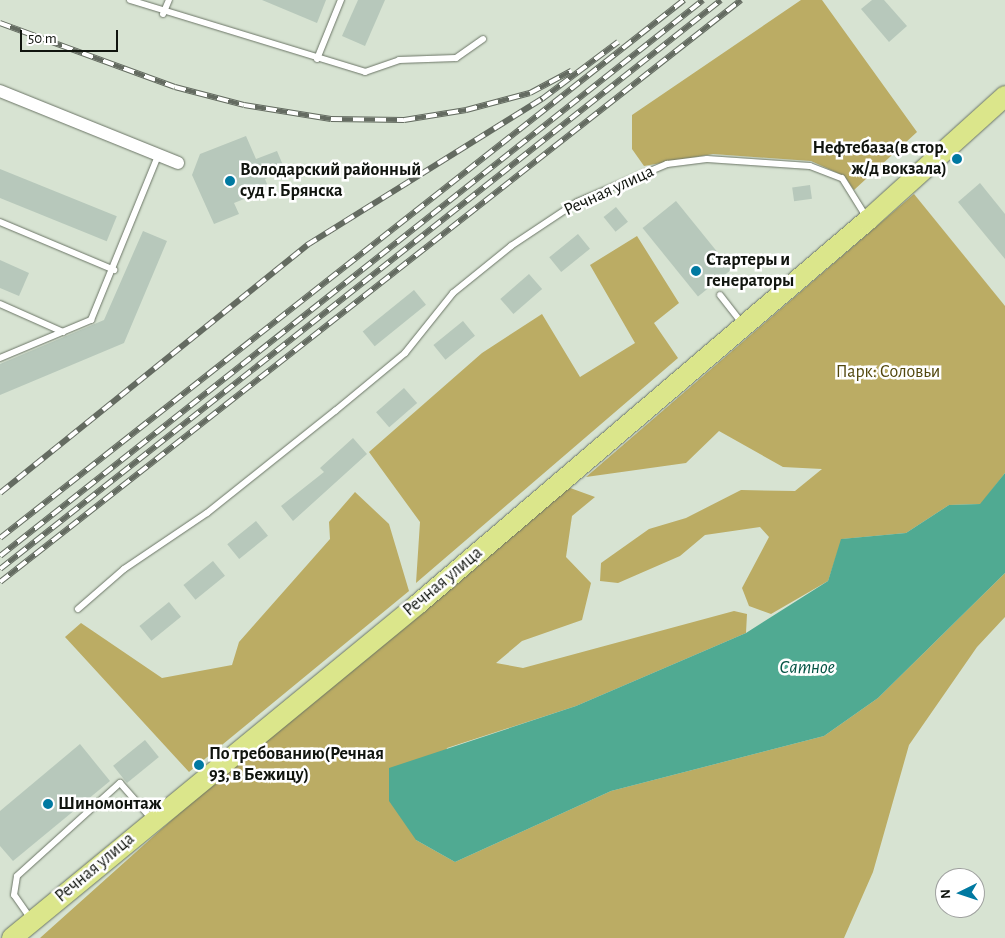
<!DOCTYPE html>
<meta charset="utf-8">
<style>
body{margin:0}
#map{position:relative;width:1005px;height:938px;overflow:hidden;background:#d7e3d2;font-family:"Alegreya Sans",sans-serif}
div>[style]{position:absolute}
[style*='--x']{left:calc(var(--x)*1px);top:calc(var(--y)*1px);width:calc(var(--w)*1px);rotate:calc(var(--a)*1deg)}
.forest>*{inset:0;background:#bbac64}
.water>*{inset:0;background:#50aa92}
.building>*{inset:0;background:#b7c8bb;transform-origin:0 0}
.roads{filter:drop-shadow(0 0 1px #6b7566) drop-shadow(0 0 1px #6b7566)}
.service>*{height:6px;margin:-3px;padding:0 3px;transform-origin:3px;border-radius:3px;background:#fff}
.minor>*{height:12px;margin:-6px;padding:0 6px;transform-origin:6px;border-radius:6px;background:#fff}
.primary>*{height:20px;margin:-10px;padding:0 10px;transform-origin:10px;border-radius:10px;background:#dbe68b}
.rail>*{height:5.5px;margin-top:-2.75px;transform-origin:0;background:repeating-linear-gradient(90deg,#fff 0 11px,#646b61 0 22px);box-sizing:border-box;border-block:1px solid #646b61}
.dots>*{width:14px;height:14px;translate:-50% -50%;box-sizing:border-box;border:2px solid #fff;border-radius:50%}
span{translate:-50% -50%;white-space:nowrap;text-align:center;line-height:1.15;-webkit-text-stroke:5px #fff;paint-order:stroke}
.poi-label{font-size:18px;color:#10140e;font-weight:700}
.right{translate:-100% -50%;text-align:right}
.left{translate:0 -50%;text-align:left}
.street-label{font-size:18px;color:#10140e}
.park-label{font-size:18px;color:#52470d}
.water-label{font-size:19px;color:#035343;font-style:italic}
.north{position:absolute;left:935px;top:868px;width:50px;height:50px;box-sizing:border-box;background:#fff;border:1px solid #9fa19f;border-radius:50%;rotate:266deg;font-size:14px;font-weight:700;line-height:20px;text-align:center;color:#10140e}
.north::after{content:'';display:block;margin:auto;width:18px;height:22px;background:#0079a1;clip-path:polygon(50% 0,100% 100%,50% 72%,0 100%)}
.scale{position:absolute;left:20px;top:30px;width:98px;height:22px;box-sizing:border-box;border:2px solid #10140e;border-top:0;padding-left:6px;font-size:15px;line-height:18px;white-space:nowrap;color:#10140e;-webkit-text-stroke:4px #fff;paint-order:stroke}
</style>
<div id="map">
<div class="forest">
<div style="clip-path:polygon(801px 0,822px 0,917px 132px,854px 190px,844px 176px,811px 161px,713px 154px,644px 166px,632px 149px,632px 115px)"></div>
<div style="clip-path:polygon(914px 194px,1005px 306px,1005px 473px,981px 504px,949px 505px,906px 533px,842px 539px,828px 581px,771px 614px,749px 606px,742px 588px,769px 537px,760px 527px,705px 535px,680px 556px,618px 583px,600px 581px,601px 563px,649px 529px,686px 518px,741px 490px,795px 491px,822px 469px,783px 467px,719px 431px,686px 463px,586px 477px)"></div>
<div style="clip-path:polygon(637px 236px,679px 303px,654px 323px,678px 358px,416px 583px,420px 522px,369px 452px,482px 353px,542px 314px,580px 377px,635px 343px,590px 265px)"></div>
<div style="clip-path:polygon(562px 485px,595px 497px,572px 516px,566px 557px,591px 583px,582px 620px,522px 641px,496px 663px,523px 668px,734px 611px,747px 614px,746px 633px,576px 706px,447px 748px,416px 840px,455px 862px,611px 791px,824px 736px,878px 698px,1005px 573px,1005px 617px,977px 647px,909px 745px,873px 872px,844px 938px,40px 938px,232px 766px)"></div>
<div style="clip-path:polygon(355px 492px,389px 524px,409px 591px,189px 772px,65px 637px,81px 623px,162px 678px,232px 665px,239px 642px,330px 539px,329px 522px)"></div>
</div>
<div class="water">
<div style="clip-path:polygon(1005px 473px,1005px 573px,878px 698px,824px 736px,611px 791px,455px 862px,416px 840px,389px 801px,389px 768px,576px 706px,746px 633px,828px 581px,841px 539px,906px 533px,949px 505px,980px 504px)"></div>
</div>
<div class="building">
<div style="clip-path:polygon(262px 0,326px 0,317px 23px)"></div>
<div style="clip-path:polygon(358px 0,385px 0,365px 46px,342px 36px)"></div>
<div style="clip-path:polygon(872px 0,884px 0,907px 26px,889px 42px,861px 9px)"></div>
<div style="clip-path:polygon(246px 136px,256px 159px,277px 151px,285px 170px,265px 179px,269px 189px,234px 203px,239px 214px,214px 224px,192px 175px,200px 154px)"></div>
<div style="left:0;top:169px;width:126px;height:27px;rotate:22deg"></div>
<div style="clip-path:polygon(980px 183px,1005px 214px,1005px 259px,958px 202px)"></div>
<div style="left:810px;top:185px;width:14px;height:18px;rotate:82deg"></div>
<div style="left:676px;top:201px;width:88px;height:43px;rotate:51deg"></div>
<div style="left:616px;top:207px;width:19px;height:16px;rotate:51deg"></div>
<div style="clip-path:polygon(143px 231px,167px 241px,124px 343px,0 395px,0 364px,104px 320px)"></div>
<div style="left:578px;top:234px;width:19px;height:37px;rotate:51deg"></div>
<div style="clip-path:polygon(0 260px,29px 273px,19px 296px,0 288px)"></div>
<div style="left:529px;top:274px;width:20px;height:38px;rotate:49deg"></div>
<div style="left:414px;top:290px;width:19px;height:66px;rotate:51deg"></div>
<div style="left:463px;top:321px;width:19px;height:38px;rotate:51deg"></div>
<div style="left:404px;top:388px;width:20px;height:37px;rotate:49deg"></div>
<div style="clip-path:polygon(353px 438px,367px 454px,293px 521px,281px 506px,324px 472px,320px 468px)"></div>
<div style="left:256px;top:521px;width:19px;height:37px;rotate:51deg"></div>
<div style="left:213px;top:561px;width:19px;height:38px;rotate:51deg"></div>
<div style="left:169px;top:602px;width:19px;height:38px;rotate:51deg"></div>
<div style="left:145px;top:740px;width:22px;height:41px;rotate:51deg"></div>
<div style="clip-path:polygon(80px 744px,110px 781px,13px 861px,0 846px,0 811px)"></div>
</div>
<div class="roads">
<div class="service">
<div style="--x:130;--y:0;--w:246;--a:17"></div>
<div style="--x:365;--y:72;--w:36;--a:-19"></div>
<div style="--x:399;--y:60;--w:57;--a:-2"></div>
<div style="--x:456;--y:58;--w:33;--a:-35"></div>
<div style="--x:163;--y:14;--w:15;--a:-67"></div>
<div style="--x:317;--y:59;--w:64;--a:-67.9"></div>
<div style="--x:0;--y:222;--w:124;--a:22.8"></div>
<div style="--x:720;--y:295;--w:36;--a:52"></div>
<div style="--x:0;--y:304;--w:69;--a:24"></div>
<div style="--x:0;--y:358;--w:99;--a:-22.7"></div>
<div style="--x:91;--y:320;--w:177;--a:-67.8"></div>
<div style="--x:78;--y:609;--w:61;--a:-41"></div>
<div style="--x:124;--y:569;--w:100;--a:-34"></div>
<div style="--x:207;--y:513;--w:164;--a:-38.6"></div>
<div style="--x:335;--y:411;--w:91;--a:-39.6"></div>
<div style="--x:405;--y:353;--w:77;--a:-51.3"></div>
<div style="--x:453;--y:293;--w:75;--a:-39"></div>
<div style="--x:511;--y:246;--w:79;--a:-33.7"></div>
<div style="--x:577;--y:202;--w:98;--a:-22.9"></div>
<div style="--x:667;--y:164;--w:40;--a:-7.1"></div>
<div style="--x:707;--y:159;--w:103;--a:3.9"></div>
<div style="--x:810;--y:166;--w:34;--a:21"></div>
<div style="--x:842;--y:178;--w:47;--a:58"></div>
<div style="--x:31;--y:919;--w:29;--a:-125"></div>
<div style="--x:14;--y:895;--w:19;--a:-81"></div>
<div style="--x:17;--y:876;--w:139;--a:-42.1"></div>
<div style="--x:120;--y:783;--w:48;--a:48.4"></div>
</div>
<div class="minor">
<div style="--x:0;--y:91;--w:192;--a:22"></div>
</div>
<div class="primary">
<div style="--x:12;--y:938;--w:526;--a:-39.44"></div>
<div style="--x:418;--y:604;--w:592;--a:-40.48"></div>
<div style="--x:868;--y:220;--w:185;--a:-42.1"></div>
</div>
</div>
<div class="rail">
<div style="--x:0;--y:23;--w:186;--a:20.1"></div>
<div style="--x:175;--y:87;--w:71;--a:14.6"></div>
<div style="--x:244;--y:105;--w:88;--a:9.1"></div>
<div style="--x:331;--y:119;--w:73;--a:0.8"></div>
<div style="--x:404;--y:120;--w:63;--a:-9.2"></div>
<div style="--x:466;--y:110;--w:66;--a:-14.9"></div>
<div style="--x:530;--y:93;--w:47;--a:-28.2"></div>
<div style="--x:0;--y:493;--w:395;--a:-38.9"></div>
<div style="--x:307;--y:245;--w:277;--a:-31.9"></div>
<div style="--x:542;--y:99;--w:95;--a:-36.9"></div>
<div style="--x:0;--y:538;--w:870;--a:-38.19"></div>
<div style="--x:0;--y:556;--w:896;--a:-38.34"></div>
<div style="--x:0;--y:569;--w:918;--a:-38.28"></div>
<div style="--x:0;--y:582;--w:942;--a:-38.15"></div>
</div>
<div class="dots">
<div style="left:957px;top:159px;background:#0079a1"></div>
<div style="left:230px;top:181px;background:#0079a1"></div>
<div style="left:696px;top:271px;background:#0079a1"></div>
<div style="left:199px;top:765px;background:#0079a1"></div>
<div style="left:48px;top:804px;background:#0079a1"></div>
</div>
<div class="poi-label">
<span class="right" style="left:947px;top:159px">Нефтебаза(в стор.<br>ж/д вокзала)</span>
<span class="left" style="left:240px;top:181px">Володарский районный<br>суд г. Брянска</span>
<span class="left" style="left:706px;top:271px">Стартеры и<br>генераторы</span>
<span class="left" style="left:209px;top:765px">По требованию(Речная<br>93, в Бежицу)</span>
<span class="left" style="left:58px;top:804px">Шиномонтаж</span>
</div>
<div class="street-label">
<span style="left:609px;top:191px;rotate:-25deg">Речная улица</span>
<span style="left:443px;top:582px;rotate:-40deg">Речная улица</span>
<span style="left:95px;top:868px;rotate:-40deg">Речная улица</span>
</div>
<div class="park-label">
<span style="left:888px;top:372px">Парк: Соловьи</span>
</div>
<div class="water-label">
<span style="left:807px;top:668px">Сатное</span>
</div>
<div class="north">N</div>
<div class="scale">50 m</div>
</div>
